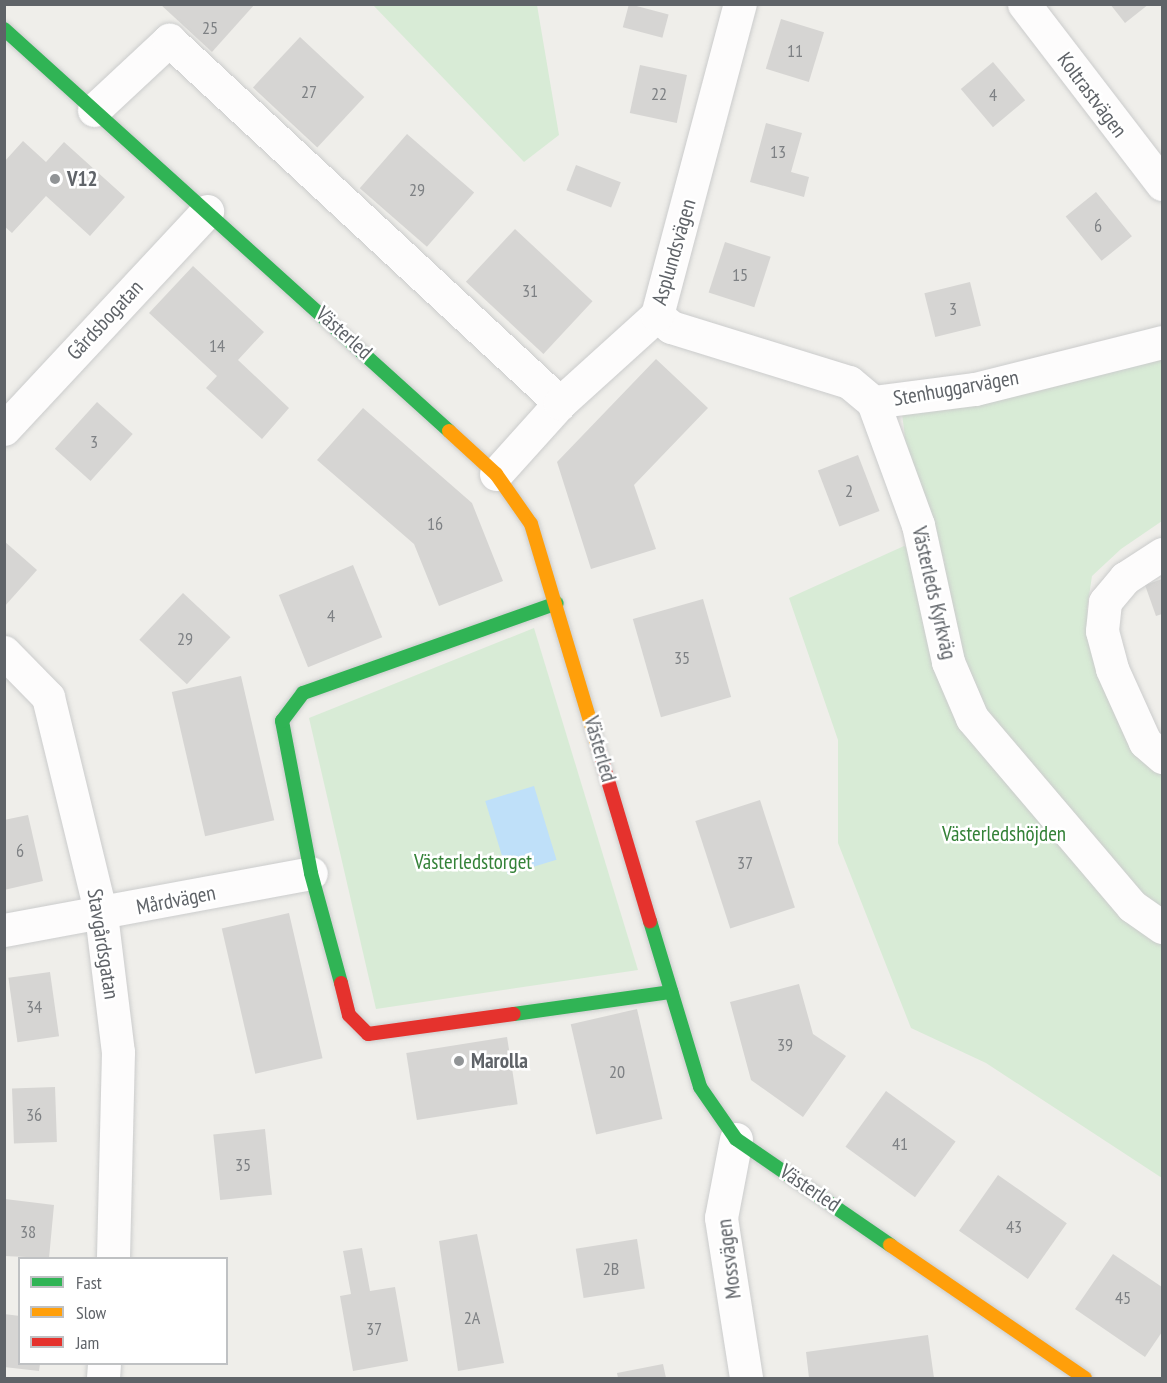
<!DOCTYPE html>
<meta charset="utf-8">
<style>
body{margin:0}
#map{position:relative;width:1167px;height:1383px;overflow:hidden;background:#efeeea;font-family:"PT Sans Narrow",sans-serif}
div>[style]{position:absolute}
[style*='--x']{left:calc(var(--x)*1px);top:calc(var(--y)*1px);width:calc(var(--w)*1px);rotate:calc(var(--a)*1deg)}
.green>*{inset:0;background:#d8ebd6}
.water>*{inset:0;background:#bfe0f9;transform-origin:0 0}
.building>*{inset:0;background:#d6d5d3;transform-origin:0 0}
.roads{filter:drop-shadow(0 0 2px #cbcccc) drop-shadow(0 0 2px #cbcccc)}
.street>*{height:33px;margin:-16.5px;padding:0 16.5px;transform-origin:16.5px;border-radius:16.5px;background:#fdfcfc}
.fast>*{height:14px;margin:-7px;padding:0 7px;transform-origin:7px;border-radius:7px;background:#30b455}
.slow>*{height:14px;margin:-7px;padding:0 7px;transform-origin:7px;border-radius:7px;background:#ff9f0a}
.jam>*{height:14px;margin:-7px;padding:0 7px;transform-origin:7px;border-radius:7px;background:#e5322d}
.dots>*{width:16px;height:16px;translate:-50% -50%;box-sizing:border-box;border:3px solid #fff;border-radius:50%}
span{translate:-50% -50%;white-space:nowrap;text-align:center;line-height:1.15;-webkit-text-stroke:5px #fff;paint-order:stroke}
.number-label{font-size:18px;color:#7e8184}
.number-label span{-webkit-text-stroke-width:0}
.street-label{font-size:21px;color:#5f6368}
.poi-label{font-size:21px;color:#5f6368;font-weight:700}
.left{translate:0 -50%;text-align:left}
.park-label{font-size:21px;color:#348238}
.frame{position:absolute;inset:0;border:6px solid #5f6368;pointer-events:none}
.legend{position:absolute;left:18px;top:1257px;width:210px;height:108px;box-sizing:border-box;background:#fff;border:2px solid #bfc1c3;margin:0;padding:8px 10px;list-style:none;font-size:18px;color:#5f6368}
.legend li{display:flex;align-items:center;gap:12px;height:30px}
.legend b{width:30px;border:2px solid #bfc1c3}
</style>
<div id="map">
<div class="green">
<div style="clip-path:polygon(373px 5px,537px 5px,559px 135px,524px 162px)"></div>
<div style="clip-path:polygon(1162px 353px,1162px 521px,1121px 549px,1092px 576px,1087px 609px,1095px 649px,1162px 769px,1162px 1178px,986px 1063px,911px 1028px,838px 843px,838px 740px,789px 598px,904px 546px,945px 563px,907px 455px,902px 413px)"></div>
<div style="clip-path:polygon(534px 628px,638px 970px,376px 1009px,309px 718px)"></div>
</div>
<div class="water">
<div style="left:534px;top:786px;width:77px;height:51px;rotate:73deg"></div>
</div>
<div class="building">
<div style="clip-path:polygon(160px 4px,255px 4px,212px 52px)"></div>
<div style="left:629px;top:4px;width:41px;height:24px;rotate:15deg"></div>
<div style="clip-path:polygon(1110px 4px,1149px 4px,1125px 23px)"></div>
<div style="left:781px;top:19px;width:45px;height:52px;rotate:17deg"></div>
<div style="left:300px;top:37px;width:88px;height:69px;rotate:43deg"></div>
<div style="left:993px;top:62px;width:50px;height:42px;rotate:50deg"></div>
<div style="left:640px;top:65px;width:48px;height:49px;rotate:12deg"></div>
<div style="clip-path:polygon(766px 123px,802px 133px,791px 172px,809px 177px,804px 197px,750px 182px)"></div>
<div style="left:407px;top:134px;width:89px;height:72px;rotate:41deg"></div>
<div style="clip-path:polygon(23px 141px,46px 162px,64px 142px,125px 197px,90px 236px,46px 196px,12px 233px,4px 226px,4px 162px)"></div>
<div style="left:576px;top:165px;width:48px;height:27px;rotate:21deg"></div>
<div style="left:1096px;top:192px;width:57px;height:39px;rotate:51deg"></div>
<div style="left:515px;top:229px;width:106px;height:72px;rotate:43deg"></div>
<div style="left:725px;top:242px;width:48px;height:53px;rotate:18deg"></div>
<div style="clip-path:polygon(193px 266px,264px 332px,238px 360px,289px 408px,262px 439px,206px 388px,217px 376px,149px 313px)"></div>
<div style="left:970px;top:282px;width:45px;height:47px;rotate:76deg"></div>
<div style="clip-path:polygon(656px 359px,708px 408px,634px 485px,656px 549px,591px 569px,557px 462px)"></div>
<div style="left:97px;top:402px;width:48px;height:63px;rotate:42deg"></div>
<div style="clip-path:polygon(363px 408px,472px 503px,503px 581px,439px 606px,414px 544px,317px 460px)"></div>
<div style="left:858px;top:455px;width:60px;height:43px;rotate:69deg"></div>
<div style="clip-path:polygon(4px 541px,37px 570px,4px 607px)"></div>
<div style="left:353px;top:565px;width:78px;height:80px;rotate:68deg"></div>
<div style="clip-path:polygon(1162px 579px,1162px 614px,1156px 616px,1145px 585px)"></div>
<div style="left:183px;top:593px;width:65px;height:64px;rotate:43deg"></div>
<div style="left:703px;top:599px;width:102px;height:73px;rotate:74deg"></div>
<div style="left:241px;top:676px;width:148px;height:71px;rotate:77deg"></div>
<div style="left:760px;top:800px;width:113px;height:68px;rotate:72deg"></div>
<div style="clip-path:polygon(28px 815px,43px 881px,4px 890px,4px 820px)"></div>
<div style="left:289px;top:913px;width:149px;height:69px;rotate:77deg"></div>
<div style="left:50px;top:972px;width:65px;height:42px;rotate:82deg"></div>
<div style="clip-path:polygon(799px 984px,813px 1034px,846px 1056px,803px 1117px,751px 1080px,730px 1002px)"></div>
<div style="left:637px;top:1009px;width:113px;height:68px;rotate:77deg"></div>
<div style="left:507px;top:1037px;width:68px;height:102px;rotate:81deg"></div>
<div style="left:55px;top:1087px;width:55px;height:43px;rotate:88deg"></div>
<div style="left:886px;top:1091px;width:86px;height:69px;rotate:36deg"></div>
<div style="left:265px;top:1129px;width:66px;height:52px;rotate:84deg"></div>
<div style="left:998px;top:1175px;width:84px;height:68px;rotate:35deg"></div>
<div style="clip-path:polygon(5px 1199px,54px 1205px,49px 1258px,4px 1256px)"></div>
<div style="clip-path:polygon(477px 1234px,504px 1363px,458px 1371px,439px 1241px)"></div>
<div style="left:637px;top:1239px;width:50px;height:62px;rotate:81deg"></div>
<div style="clip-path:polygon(362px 1248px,370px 1291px,395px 1287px,408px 1361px,353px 1371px,340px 1296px,351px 1294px,343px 1251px)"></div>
<div style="clip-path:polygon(1113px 1254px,1162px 1287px,1162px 1332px,1145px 1357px,1075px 1309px)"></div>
<div style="clip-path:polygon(4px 1314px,20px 1316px,20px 1364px,40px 1364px,39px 1371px,4px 1367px)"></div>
<div style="clip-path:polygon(928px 1335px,934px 1378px,809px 1378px,806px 1352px)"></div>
<div style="clip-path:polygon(663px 1364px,666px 1378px,618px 1378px,617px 1373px)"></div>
</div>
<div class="roads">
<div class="street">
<div style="--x:1024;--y:4;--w:227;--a:52.5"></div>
<div style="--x:94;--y:110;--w:103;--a:-43"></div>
<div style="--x:169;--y:40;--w:534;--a:42.87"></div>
<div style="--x:657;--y:315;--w:18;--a:41"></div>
<div style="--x:671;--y:327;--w:186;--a:17.2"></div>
<div style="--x:849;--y:382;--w:31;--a:40"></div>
<div style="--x:873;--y:402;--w:103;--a:-7.3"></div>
<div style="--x:975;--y:389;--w:193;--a:-14.1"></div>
<div style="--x:873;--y:402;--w:131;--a:69.9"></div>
<div style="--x:918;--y:525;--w:140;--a:77.6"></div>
<div style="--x:948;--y:662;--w:61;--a:66.8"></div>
<div style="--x:972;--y:718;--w:247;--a:49.6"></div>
<div style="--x:1132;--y:906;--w:37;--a:35"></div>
<div style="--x:4;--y:429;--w:298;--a:-47"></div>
<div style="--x:496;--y:474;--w:96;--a:-48"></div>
<div style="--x:560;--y:403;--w:131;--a:-42.2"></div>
<div style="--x:657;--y:315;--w:322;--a:-75.1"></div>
<div style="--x:1162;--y:554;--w:44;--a:147"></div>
<div style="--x:1125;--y:578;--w:31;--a:130"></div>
<div style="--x:1105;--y:602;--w:29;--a:96"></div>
<div style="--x:1102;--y:631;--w:39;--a:75"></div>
<div style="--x:1112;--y:669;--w:80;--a:65.7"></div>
<div style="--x:1145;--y:742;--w:23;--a:41"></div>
<div style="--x:4;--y:652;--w:63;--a:45.6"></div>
<div style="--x:48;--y:697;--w:223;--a:76.3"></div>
<div style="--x:101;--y:914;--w:139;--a:83"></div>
<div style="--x:118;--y:1052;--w:206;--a:91.4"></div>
<div style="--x:4;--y:930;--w:312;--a:-10.5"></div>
<div style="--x:736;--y:1139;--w:80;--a:100.8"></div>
<div style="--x:721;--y:1218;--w:162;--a:81.1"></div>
<div style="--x:103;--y:1378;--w:14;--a:-86"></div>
</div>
<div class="fast">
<div style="--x:4;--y:29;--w:600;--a:42.09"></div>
<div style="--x:650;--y:921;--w:173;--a:73.2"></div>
<div style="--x:700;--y:1087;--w:63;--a:55.3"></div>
<div style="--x:736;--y:1139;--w:187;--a:34.5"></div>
<div style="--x:341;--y:983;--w:114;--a:-105.3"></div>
<div style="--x:311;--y:873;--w:155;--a:-100.8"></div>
<div style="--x:282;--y:721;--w:35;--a:-53"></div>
<div style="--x:303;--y:693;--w:269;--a:-19.5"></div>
<div style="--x:514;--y:1014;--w:159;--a:-8"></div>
</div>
<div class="slow">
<div style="--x:449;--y:431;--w:64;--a:42.5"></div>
<div style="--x:496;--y:474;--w:61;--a:55"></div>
<div style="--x:531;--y:524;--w:233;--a:73.3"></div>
<div style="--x:890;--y:1245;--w:236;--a:34.3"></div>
</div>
<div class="jam">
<div style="--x:598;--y:747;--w:182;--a:73.4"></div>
<div style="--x:341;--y:983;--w:33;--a:76"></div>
<div style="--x:349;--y:1015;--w:27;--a:45"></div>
<div style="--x:368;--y:1034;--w:147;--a:-7.8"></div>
</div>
</div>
<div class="dots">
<div style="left:55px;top:179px;background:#919496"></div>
<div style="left:459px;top:1061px;background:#919496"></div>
</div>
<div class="number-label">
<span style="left:210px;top:28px">25</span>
<span style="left:795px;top:51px">11</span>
<span style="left:309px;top:92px">27</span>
<span style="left:659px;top:94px">22</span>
<span style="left:993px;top:95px">4</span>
<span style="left:778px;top:152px">13</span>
<span style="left:417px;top:190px">29</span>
<span style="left:1098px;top:226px">6</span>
<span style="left:740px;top:275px">15</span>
<span style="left:530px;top:291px">31</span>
<span style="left:953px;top:309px">3</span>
<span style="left:217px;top:346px">14</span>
<span style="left:94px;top:442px">3</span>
<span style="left:849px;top:491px">2</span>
<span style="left:435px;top:524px">16</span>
<span style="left:331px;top:616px">4</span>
<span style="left:185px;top:639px">29</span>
<span style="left:682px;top:658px">35</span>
<span style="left:20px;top:851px">6</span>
<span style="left:745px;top:863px">37</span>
<span style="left:34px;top:1007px">34</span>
<span style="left:785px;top:1045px">39</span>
<span style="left:617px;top:1072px">20</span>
<span style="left:34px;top:1115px">36</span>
<span style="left:900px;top:1144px">41</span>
<span style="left:243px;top:1165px">35</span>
<span style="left:1014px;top:1227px">43</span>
<span style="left:28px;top:1232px">38</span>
<span style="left:611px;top:1269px">2B</span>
<span style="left:1123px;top:1298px">45</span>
<span style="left:472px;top:1318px">2A</span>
<span style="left:374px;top:1329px">37</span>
</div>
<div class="street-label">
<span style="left:1092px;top:95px;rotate:53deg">Koltrastvägen</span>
<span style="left:674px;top:252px;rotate:-74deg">Asplundsvägen</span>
<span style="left:105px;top:320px;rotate:-47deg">Gårdsbogatan</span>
<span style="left:344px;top:333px;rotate:42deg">Västerled</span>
<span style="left:956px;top:388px;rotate:-10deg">Stenhuggarvägen</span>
<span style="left:934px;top:593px;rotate:77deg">Västerleds Kyrkväg</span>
<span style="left:600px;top:749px;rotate:74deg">Västerled</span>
<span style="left:176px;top:900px;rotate:-11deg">Mårdvägen</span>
<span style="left:103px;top:944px;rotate:81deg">Stavgårdsgatan</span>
<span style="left:810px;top:1188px;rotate:34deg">Västerled</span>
<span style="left:729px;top:1259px;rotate:-97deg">Mossvägen</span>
</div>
<div class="poi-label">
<span class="left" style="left:67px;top:179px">V12</span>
<span class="left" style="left:471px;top:1061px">Marolla</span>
</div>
<div class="park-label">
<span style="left:1004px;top:834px">Västerledshöjden</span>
<span style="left:473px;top:862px">Västerledstorget</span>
</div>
<div class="frame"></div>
<ul class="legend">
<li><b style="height:8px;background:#30b455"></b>Fast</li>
<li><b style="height:8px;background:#ff9f0a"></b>Slow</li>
<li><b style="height:8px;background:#e5322d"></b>Jam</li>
</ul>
</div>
